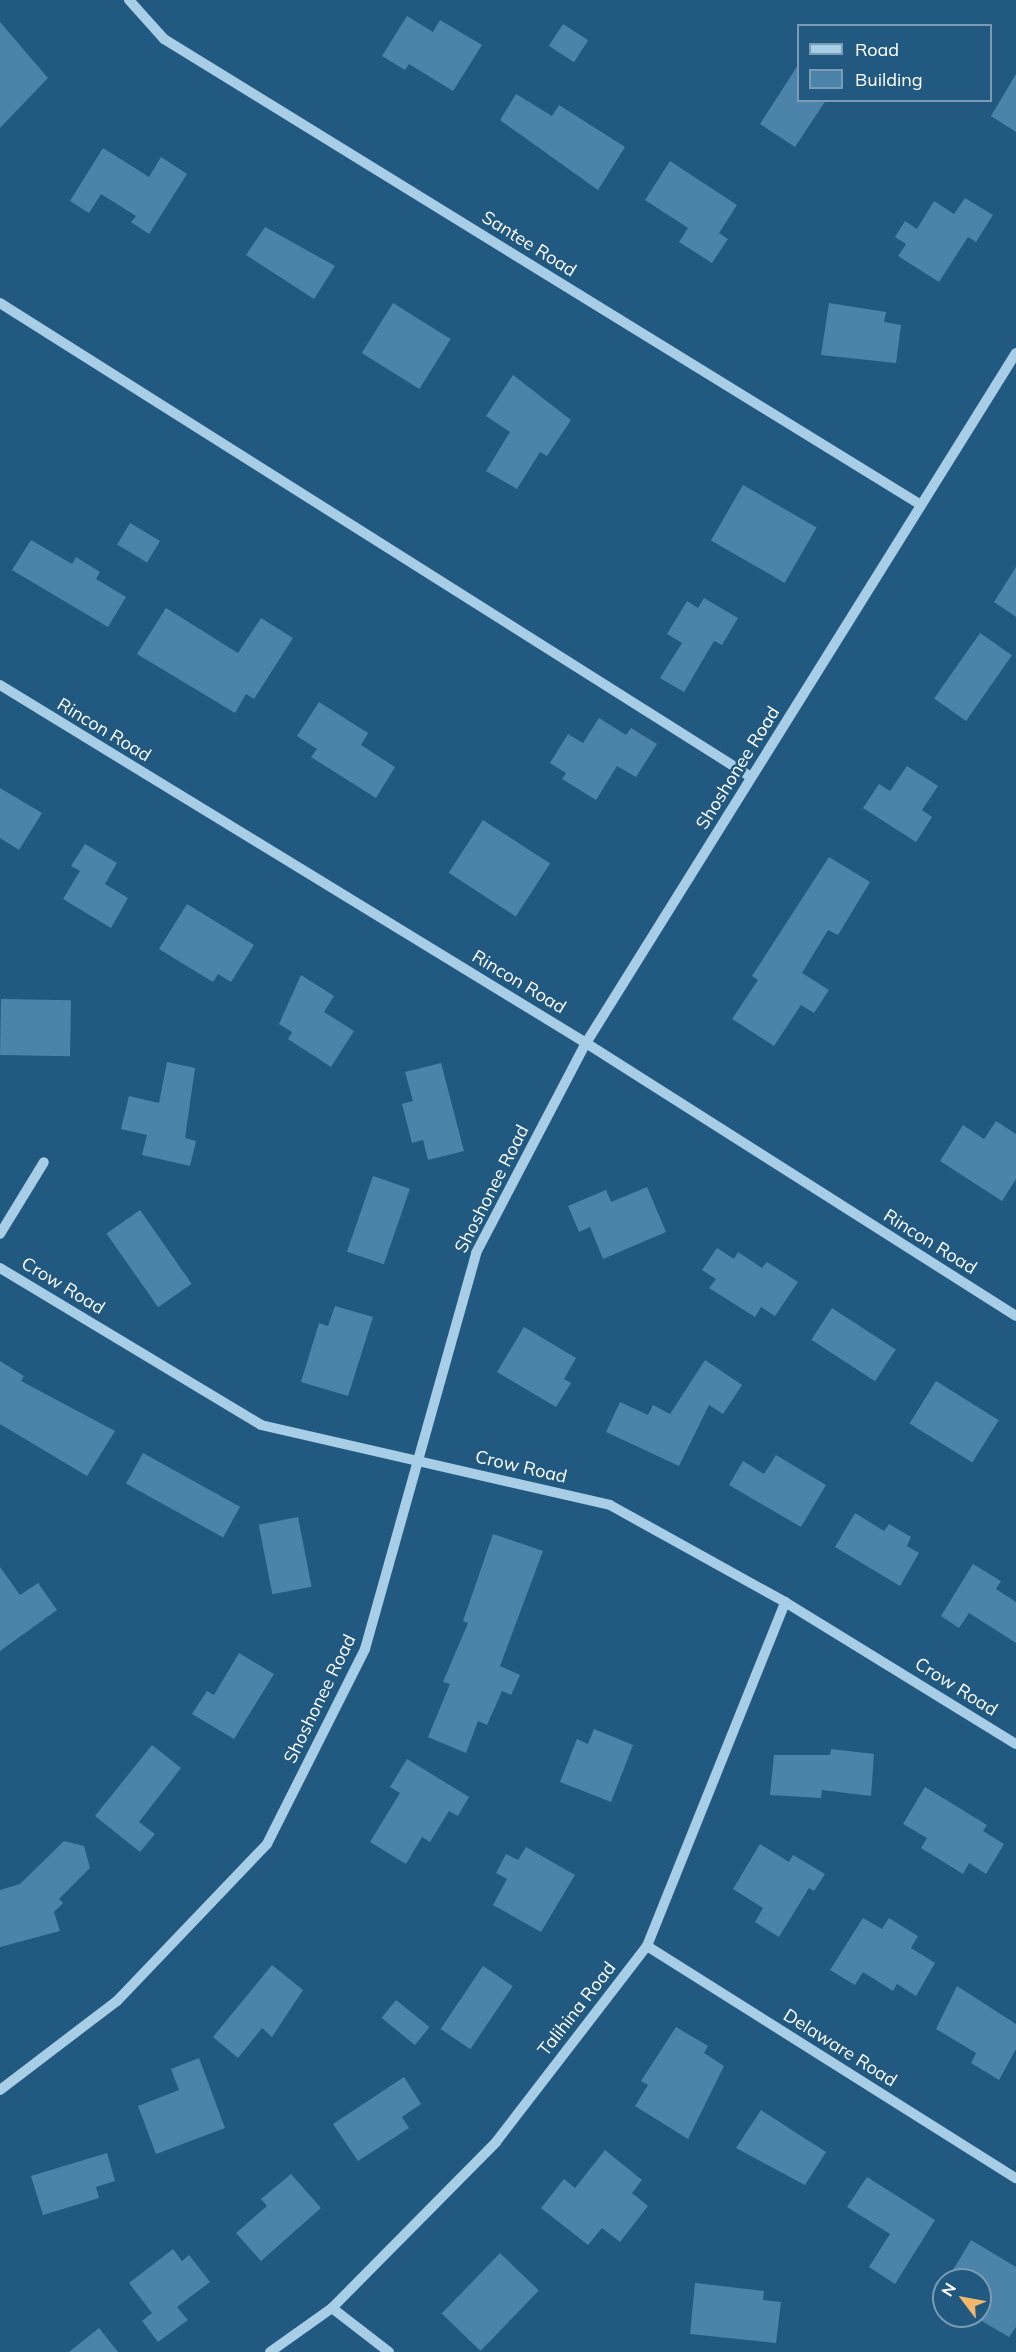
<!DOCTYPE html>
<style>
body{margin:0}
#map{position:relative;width:1016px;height:2352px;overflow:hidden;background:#225980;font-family:Mulish,sans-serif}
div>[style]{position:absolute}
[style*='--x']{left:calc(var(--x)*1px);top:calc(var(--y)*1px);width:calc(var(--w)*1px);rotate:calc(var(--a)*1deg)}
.building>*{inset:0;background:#4b83a9;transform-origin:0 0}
.minor>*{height:10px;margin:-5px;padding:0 5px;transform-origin:5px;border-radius:5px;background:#a8cee7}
span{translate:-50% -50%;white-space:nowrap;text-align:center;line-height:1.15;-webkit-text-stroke:5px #225980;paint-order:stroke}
.street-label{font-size:18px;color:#fff}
.legend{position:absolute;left:797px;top:24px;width:195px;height:78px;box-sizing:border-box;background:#225980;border:2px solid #7a9bb3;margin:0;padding:8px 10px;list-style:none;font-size:18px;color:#fff}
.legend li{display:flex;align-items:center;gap:12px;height:30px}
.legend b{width:30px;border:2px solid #7a9bb3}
.north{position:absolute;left:932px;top:2268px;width:60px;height:60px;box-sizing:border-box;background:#225980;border:2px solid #7a9bb3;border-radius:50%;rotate:302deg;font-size:16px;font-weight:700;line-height:24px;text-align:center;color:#fff}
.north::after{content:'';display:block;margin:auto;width:21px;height:27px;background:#f3b76a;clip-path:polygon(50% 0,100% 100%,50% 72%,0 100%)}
</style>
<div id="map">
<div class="building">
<div style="clip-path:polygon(407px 16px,433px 32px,440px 20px,482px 45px,453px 91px,409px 64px,405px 70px,382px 56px)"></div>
<div style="clip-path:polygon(0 22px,48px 78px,0 128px)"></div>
<div style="left:563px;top:24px;width:30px;height:26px;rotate:33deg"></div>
<div style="clip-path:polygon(798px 65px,798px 100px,826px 100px,795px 147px,760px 124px)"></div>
<div style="clip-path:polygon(1016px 74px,1016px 132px,991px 116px)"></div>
<div style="clip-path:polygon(516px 94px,552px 116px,559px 105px,625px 147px,598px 190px,500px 120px)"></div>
<div style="clip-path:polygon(103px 148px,149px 177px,161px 157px,187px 174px,149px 234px,131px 222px,136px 216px,101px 194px,89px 213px,70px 201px)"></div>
<div style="clip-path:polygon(670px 161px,737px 205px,719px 233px,728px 239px,712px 263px,679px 242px,688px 228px,645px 200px)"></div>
<div style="clip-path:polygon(965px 198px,993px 215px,976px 242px,968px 237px,939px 282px,898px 256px,906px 244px,895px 237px,905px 221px,917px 229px,934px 201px,954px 214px)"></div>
<div style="clip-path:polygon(265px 227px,335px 266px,314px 299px,246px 255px)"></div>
<div style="left:393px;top:303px;width:68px;height:59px;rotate:32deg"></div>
<div style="clip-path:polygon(829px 303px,886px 312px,884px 322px,901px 325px,896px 363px,821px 355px)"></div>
<div style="clip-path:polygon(513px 375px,571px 420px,547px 456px,540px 452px,517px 489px,486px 471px,510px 432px,486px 416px)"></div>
<div style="left:743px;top:485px;width:85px;height:64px;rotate:30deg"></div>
<div style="left:130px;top:523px;width:35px;height:25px;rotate:31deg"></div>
<div style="clip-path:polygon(31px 540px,72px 564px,76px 557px,100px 572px,96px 579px,126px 597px,108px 627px,12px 570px)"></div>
<div style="clip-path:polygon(1016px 567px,1016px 617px,994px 602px)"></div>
<div style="clip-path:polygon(704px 598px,738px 618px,722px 645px,714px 641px,684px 692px,660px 678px,682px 643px,667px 634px,687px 601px,698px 608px)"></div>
<div style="clip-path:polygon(166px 608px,238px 653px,261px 618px,293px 638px,254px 699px,246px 694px,235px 713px,137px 654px)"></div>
<div style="left:980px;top:633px;width:39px;height:80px;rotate:35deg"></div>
<div style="clip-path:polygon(319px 702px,368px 733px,361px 745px,395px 767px,376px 798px,311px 757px,317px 749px,297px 736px)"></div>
<div style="clip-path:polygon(599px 718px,626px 735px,631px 728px,657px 744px,636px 777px,617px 766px,596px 800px,562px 779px,566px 773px,550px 763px,568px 734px,583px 743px)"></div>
<div style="clip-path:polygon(907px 766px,938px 786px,922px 810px,932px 817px,916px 842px,863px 808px,879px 784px,890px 791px)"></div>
<div style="clip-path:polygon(0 788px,42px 813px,19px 850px,0 838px)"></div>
<div style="left:483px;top:820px;width:80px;height:63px;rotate:33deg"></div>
<div style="clip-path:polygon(85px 844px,117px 863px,105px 884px,128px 898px,111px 928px,63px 899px,80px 871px,71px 866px)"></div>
<div style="clip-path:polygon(829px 857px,870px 882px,838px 935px,828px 930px,802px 973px,829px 990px,814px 1013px,801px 1005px,774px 1046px,732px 1019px,758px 980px,752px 976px)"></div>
<div style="clip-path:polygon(187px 904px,254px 945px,231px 982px,218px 974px,213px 982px,159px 949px)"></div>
<div style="clip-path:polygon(301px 975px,334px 996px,324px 1012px,354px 1031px,331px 1067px,288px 1039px,292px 1032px,279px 1024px)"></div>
<div style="left:1px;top:999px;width:70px;height:56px;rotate:1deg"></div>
<div style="clip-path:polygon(167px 1062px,195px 1068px,185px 1138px,196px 1141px,190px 1166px,142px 1155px,147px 1135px,121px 1129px,129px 1096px,159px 1103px)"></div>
<div style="clip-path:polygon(441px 1063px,464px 1151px,428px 1160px,423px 1140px,412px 1143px,402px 1104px,413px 1101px,405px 1072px)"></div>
<div style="clip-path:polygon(996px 1121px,1016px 1134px,1016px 1179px,1002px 1201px,940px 1161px,963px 1125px,984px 1139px)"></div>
<div style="left:373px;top:1176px;width:39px;height:80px;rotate:19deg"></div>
<div style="clip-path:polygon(647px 1187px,666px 1232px,603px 1259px,590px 1227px,579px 1232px,568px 1206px,606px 1190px,611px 1202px)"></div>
<div style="left:140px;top:1210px;width:90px;height:41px;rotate:55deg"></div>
<div style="clip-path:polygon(717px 1248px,734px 1259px,738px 1252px,762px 1268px,767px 1262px,798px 1282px,775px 1316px,761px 1307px,755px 1317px,709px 1288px,716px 1279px,702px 1270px)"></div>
<div style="clip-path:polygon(335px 1306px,373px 1317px,348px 1396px,301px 1382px,319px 1323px,328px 1326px)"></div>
<div style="left:832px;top:1308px;width:76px;height:38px;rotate:33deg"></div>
<div style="clip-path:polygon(524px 1327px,576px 1358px,564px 1379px,571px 1383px,556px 1407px,497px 1372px)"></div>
<div style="clip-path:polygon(705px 1360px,742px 1385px,723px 1414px,709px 1405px,679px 1466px,606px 1432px,620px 1402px,648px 1415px,653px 1405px,670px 1414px)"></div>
<div style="clip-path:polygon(0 1361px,24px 1376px,21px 1381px,115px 1431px,87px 1476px,0 1424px)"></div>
<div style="left:936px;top:1381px;width:74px;height:50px;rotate:32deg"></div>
<div style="left:143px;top:1453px;width:111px;height:35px;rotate:29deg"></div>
<div style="clip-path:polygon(776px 1455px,826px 1485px,801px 1527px,729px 1485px,743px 1461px,764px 1474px)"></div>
<div style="clip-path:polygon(855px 1513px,884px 1531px,889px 1524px,911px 1537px,907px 1546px,919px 1553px,900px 1586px,835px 1547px)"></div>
<div style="left:298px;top:1517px;width:71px;height:40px;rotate:79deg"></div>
<div style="clip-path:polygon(493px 1534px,543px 1551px,500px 1666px,520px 1675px,511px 1695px,502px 1691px,487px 1725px,478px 1721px,466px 1753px,428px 1737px,450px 1684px,443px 1682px,468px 1623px,463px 1621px)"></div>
<div style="clip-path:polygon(973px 1564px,1001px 1581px,996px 1589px,1016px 1602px,1016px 1643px,969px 1613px,959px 1628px,941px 1616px)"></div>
<div style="clip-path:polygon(0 1567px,20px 1595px,38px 1583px,57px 1610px,0 1651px)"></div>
<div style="clip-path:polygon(239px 1653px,274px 1674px,234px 1739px,192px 1714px,207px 1691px,214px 1695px)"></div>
<div style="clip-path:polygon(594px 1729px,633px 1745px,611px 1802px,560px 1782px,577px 1739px,588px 1744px)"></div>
<div style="clip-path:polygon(152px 1745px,181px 1768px,139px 1822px,155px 1834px,140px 1852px,95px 1816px)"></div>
<div style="clip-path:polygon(831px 1749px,874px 1754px,871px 1796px,822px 1790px,821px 1798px,770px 1795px,774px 1755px,830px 1755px)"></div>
<div style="clip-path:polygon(407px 1759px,469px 1797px,458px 1816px,449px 1811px,430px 1842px,422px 1837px,406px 1864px,370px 1842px,400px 1793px,390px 1787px)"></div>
<div style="clip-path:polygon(925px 1787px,987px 1825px,983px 1831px,1004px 1844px,986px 1874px,969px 1863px,963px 1874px,921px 1848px,927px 1838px,903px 1824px)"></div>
<div style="clip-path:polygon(64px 1841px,84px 1846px,90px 1868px,59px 1899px,63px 1903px,54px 1912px,60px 1931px,0 1947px,0 1890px,20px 1884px)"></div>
<div style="clip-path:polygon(760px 1844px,789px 1862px,793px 1855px,825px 1874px,814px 1891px,809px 1888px,779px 1937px,755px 1922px,763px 1908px,733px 1889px)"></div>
<div style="clip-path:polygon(526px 1847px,575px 1875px,541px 1932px,493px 1905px,507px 1879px,496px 1873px,506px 1854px,518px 1860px)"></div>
<div style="clip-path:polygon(863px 1918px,882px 1929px,889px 1918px,918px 1936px,911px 1948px,935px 1963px,916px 1996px,897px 1984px,893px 1991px,863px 1972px,855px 1985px,830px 1970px)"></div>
<div style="clip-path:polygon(272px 1965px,303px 1990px,272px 2037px,262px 2028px,238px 2058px,213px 2037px)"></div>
<div style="left:483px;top:1966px;width:36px;height:76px;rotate:34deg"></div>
<div style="clip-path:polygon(957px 1986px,1016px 2024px,1016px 2049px,999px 2080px,971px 2063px,976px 2053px,936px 2029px)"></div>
<div style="left:396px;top:2000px;width:43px;height:23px;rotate:39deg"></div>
<div style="clip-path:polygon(676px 2027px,708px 2046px,704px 2053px,724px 2066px,688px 2139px,635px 2106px,648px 2085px,641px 2081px)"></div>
<div style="clip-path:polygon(199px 2058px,225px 2128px,156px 2154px,138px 2106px,179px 2090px,171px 2069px)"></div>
<div style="clip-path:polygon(404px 2077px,421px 2104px,402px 2117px,409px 2128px,358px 2161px,333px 2124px)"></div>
<div style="clip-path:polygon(761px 2110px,826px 2152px,805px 2185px,736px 2148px)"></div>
<div style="clip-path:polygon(605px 2150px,642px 2180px,632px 2193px,648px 2206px,620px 2242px,602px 2228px,588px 2245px,541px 2208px,564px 2179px,575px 2188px)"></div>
<div style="clip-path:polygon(107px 2153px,115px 2181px,96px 2187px,99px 2198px,43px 2215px,31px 2176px)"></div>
<div style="clip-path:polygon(291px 2174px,321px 2208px,261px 2261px,236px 2233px,267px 2206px,261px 2199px)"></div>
<div style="clip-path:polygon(867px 2177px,935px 2220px,895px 2284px,869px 2267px,890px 2234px,847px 2207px)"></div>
<div style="clip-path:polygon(971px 2240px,1016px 2267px,1016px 2327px,1009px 2337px,980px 2320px,980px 2280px,947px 2280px)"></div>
<div style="clip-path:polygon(173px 2249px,182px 2261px,189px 2255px,210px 2282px,177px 2307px,188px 2320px,158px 2342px,142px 2321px,152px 2313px,129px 2283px)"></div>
<div style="left:500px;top:2253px;width:54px;height:84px;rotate:44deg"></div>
<div style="clip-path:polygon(695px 2283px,764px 2291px,763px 2300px,781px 2302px,776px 2343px,690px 2334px)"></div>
<div style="clip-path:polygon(99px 2328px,118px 2352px,69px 2352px)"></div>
</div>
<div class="minor">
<div style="--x:129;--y:0;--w:52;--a:48.1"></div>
<div style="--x:164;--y:39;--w:889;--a:31.62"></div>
<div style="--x:0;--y:303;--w:888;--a:32.26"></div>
<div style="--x:0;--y:685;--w:687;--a:31.42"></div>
<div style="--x:586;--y:1043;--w:509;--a:32.41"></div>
<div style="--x:0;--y:1234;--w:84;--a:-58.6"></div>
<div style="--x:0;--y:1268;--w:305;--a:31"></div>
<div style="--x:261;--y:1425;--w:358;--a:12.9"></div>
<div style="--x:610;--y:1505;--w:200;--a:29"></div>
<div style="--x:785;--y:1602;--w:271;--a:31.6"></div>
<div style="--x:647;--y:1946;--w:436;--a:32.2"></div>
<div style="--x:0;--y:2090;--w:147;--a:-37.3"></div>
<div style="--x:117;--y:2001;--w:217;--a:-46.3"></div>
<div style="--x:267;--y:1844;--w:218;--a:-63.3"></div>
<div style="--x:365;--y:1649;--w:411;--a:-74.3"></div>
<div style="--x:476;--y:1253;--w:237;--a:-62.4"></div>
<div style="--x:586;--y:1043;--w:813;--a:-58.07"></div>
<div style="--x:332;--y:2308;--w:72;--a:37.7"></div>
<div style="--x:270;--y:2352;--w:76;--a:-35.4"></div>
<div style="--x:332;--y:2308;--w:233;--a:-45.3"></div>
<div style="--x:496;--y:2142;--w:247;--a:-52.4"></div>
<div style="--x:647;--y:1946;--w:371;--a:-68.1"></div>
</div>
<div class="street-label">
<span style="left:529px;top:244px;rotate:32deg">Santee Road</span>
<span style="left:104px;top:730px;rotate:31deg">Rincon Road</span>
<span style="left:738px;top:768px;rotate:-58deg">Shoshonee Road</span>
<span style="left:519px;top:982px;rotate:31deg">Rincon Road</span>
<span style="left:492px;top:1189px;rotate:-63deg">Shoshonee Road</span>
<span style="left:930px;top:1242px;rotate:32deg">Rincon Road</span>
<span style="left:63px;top:1286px;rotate:31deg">Crow Road</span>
<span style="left:521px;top:1467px;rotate:13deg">Crow Road</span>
<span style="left:956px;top:1687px;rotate:32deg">Crow Road</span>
<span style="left:320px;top:1699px;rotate:-64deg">Shoshonee Road</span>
<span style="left:577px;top:2009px;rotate:-52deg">Talihina Road</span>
<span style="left:840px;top:2048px;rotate:32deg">Delaware Road</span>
</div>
<ul class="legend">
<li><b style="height:8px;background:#a8cee7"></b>Road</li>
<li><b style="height:16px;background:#4b83a9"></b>Building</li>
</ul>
<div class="north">N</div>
</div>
